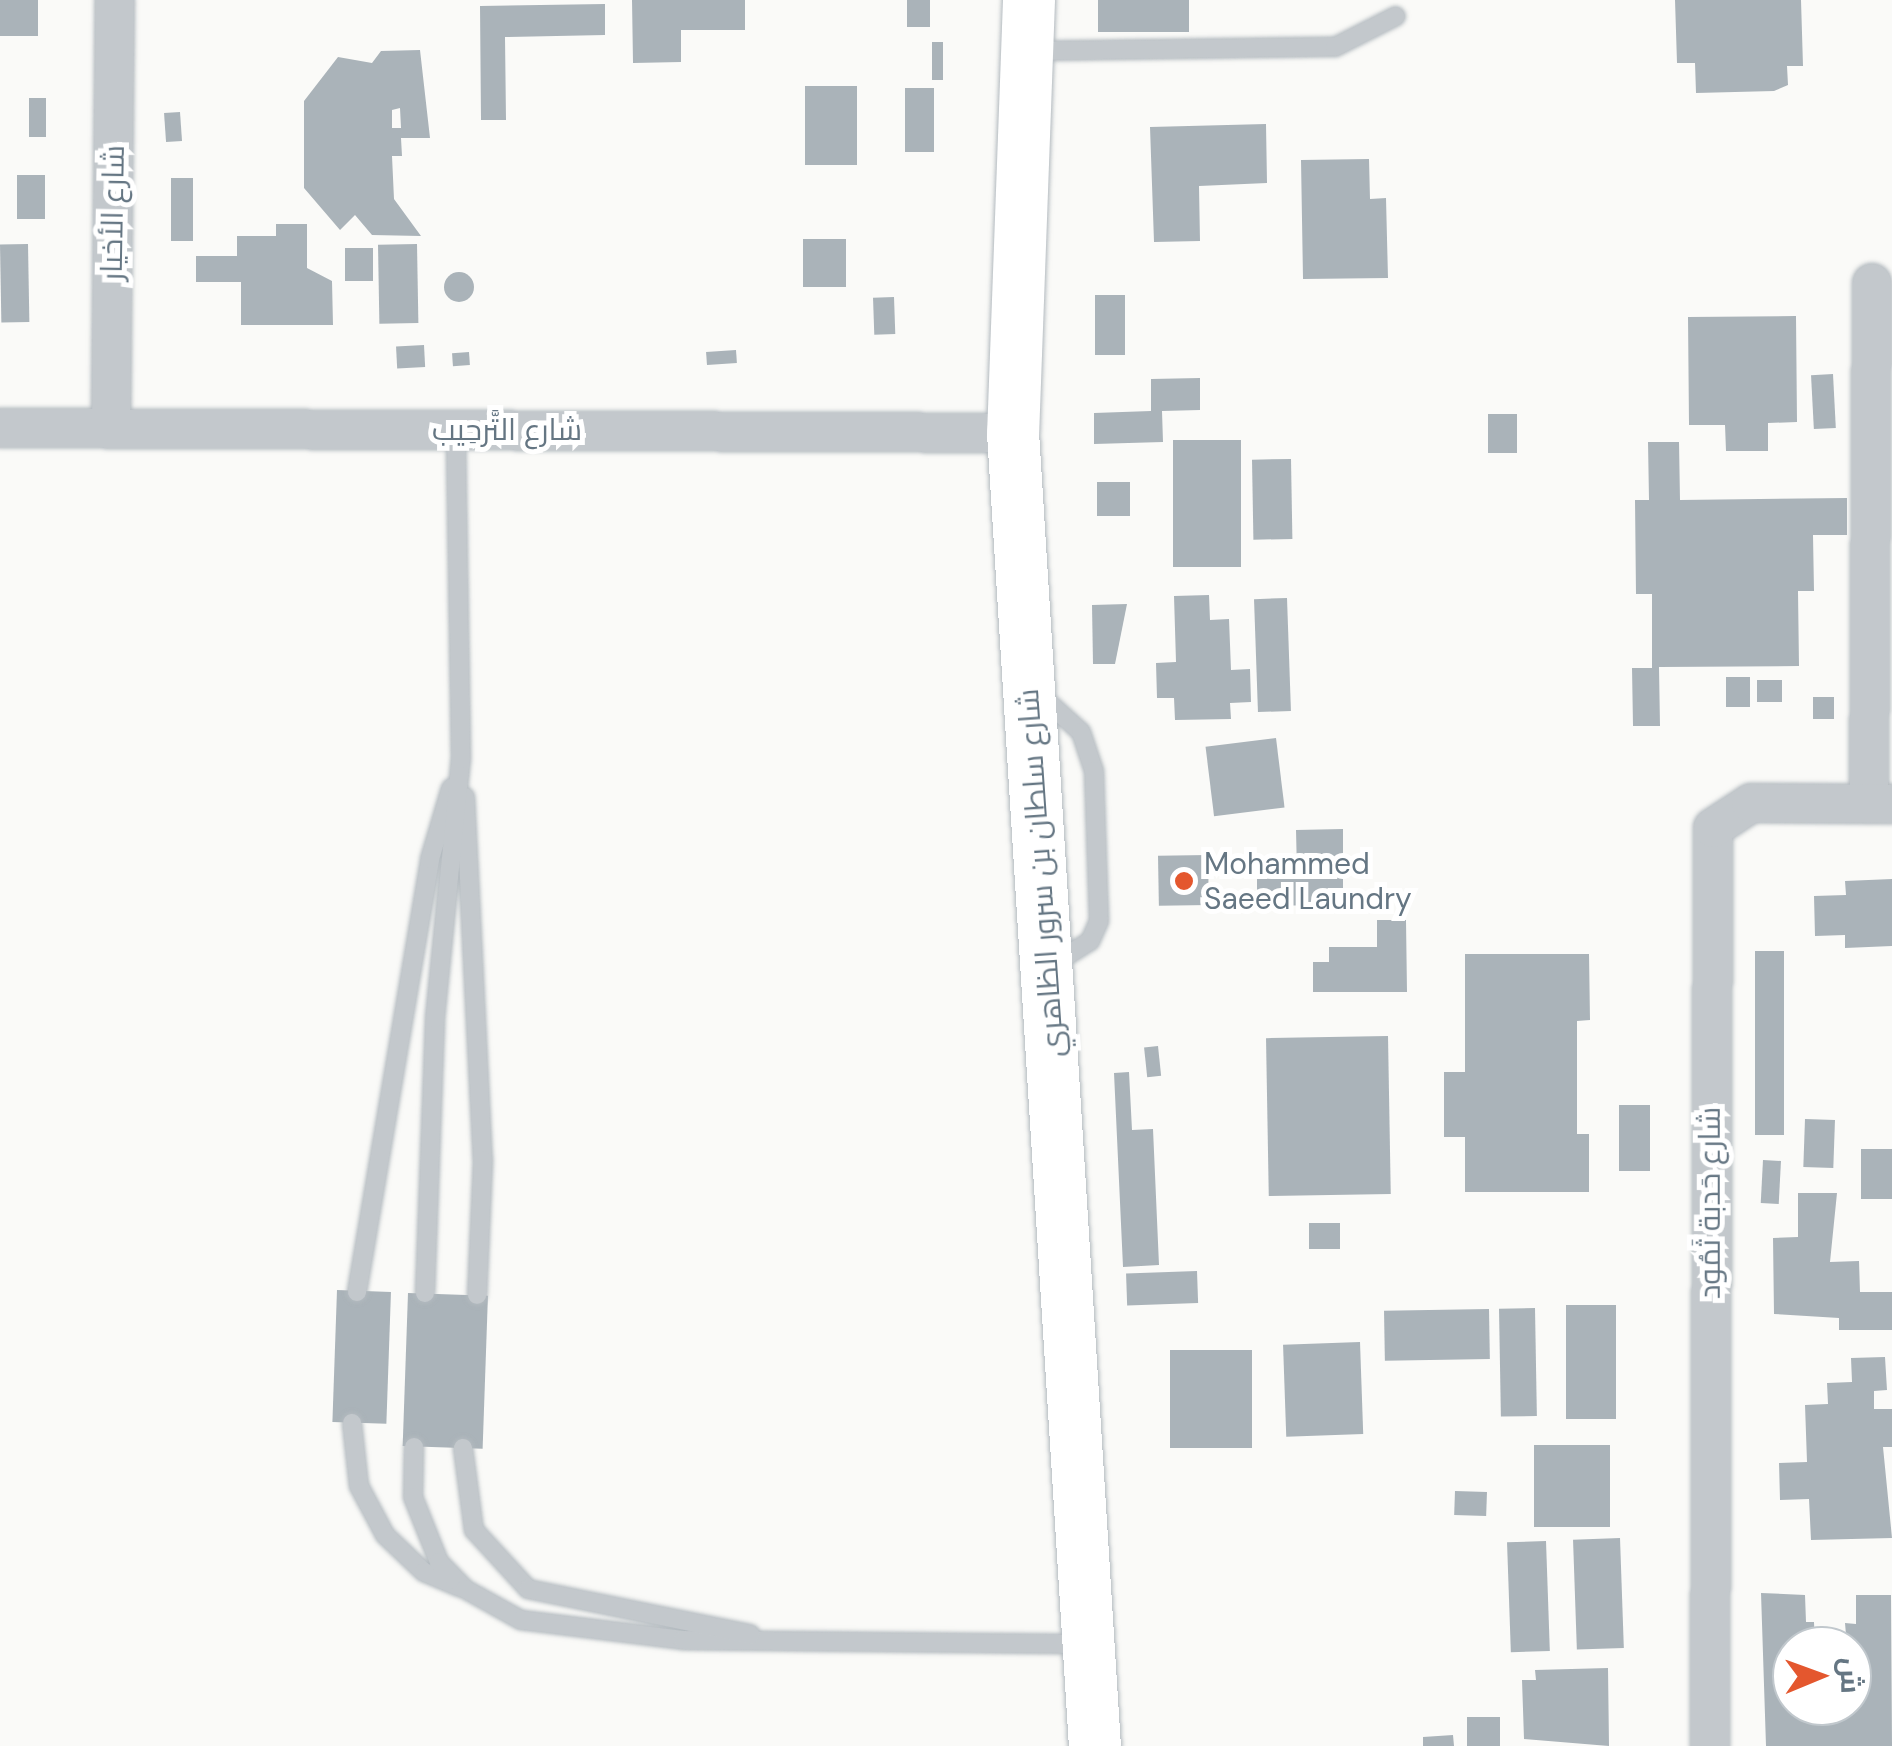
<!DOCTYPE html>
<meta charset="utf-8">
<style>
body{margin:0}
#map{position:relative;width:1892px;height:1746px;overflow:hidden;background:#fafaf8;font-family:"DM Sans",Cairo,sans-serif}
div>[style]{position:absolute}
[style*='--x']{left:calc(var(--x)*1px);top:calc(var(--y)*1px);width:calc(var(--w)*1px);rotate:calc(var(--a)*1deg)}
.building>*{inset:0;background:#aab3b9;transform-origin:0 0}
.round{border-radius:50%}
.roads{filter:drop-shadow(0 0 2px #b3babf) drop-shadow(0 0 2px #b3babf)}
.lane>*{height:18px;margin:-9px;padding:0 9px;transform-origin:9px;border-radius:9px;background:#c3c8cc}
.street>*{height:38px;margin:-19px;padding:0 19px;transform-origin:19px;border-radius:19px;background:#c3c8cc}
.secondary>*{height:52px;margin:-26px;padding:0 26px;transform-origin:26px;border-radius:26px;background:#fff}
.dots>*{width:28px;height:28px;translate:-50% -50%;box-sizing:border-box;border:5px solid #fff;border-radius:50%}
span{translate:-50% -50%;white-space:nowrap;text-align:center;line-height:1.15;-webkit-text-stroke:10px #fff;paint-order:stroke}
.street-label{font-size:30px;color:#657683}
.poi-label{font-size:30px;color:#657683}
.left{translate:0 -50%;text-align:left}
.north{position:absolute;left:1772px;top:1626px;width:100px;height:100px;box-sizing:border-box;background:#fff;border:2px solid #c1c8cd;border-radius:50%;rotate:89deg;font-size:28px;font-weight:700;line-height:40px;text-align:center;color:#657683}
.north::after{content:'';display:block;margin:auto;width:35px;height:45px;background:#e4572e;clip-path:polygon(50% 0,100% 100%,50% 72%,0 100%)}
</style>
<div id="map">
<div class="building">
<div style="left:0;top:0;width:38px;height:36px"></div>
<div style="clip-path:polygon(632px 0,745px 0,745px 30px,681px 30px,681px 62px,633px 63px)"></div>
<div style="left:907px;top:0;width:23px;height:27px"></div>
<div style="left:1098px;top:0;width:91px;height:32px"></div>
<div style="clip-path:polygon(1675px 0,1801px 0,1803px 66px,1787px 66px,1788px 85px,1774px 91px,1696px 93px,1695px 63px,1677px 63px)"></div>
<div style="clip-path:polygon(605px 4px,605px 35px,505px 37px,506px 120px,481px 120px,480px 6px)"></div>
<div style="left:932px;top:42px;width:11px;height:38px"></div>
<div style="clip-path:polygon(evenodd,420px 50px,430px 138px,401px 138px,402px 156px,392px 156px,394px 199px,421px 236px,372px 235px,355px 215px,340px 230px,304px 188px,304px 101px,338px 57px,372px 63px,381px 51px,420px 50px,400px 108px,401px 128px,392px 128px,392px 110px,400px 108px)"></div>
<div style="left:805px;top:86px;width:52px;height:79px"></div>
<div style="left:905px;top:88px;width:29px;height:64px"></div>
<div style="left:29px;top:98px;width:17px;height:39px"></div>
<div style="left:180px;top:112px;width:29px;height:16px;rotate:86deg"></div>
<div style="clip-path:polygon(1266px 124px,1267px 183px,1199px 186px,1200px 241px,1154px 242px,1150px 127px)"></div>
<div style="clip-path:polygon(1369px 159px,1370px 199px,1386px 198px,1388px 278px,1303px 279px,1301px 160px)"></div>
<div style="left:17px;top:175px;width:28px;height:44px"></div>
<div style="left:171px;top:178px;width:22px;height:63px"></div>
<div style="clip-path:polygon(276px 224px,307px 224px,307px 268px,332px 281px,333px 325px,241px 325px,241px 282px,196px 282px,196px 256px,237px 256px,237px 236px,276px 236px)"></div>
<div style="left:846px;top:239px;width:48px;height:43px;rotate:90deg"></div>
<div style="left:28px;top:244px;width:78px;height:28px;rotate:89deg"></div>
<div style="left:417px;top:244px;width:79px;height:39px;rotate:89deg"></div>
<div style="left:345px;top:248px;width:28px;height:33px"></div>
<div class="round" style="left:444px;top:272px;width:30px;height:30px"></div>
<div style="left:1095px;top:295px;width:30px;height:60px"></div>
<div style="left:894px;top:297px;width:37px;height:21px;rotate:88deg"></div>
<div style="clip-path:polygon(1796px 316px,1797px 422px,1768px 423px,1768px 451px,1726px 451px,1725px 425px,1689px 425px,1688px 317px)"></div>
<div style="left:424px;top:345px;width:22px;height:28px;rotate:87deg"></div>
<div style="left:736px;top:350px;width:13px;height:30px;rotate:86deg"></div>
<div style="left:469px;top:352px;width:13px;height:17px;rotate:86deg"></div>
<div style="left:1833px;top:374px;width:54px;height:22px;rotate:87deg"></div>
<div style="clip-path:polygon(1200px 378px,1200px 410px,1162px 411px,1163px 442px,1094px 444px,1094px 413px,1151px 411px,1151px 379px)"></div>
<div style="left:1517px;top:414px;width:39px;height:29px;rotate:90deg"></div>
<div style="left:1173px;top:440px;width:68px;height:127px"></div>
<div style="clip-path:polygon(1648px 442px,1679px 442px,1680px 500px,1847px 498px,1847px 535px,1813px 535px,1814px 591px,1798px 591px,1799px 666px,1659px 667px,1660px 726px,1633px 726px,1632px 668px,1652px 668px,1652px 594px,1636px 594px,1635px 500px,1649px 500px)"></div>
<div style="left:1291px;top:459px;width:80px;height:39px;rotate:89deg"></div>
<div style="left:1097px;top:482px;width:33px;height:34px"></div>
<div style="clip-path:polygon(1209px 595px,1210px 620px,1229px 619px,1231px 670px,1250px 669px,1251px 702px,1230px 703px,1231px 719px,1175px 720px,1174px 698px,1157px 698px,1156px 663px,1176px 662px,1174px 596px)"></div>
<div style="left:1287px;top:598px;width:113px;height:33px;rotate:88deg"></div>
<div style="clip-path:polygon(1127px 604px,1115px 664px,1093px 664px,1092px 605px)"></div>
<div style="left:1726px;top:677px;width:24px;height:30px"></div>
<div style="left:1757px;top:680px;width:25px;height:22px"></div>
<div style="left:1813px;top:697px;width:21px;height:22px"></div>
<div style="left:1276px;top:738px;width:70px;height:71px;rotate:83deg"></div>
<div style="clip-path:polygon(1343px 829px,1343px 905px,1257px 906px,1257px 873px,1297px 873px,1296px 830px)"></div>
<div style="left:1208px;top:855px;width:50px;height:50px;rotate:89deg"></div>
<div style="clip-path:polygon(1892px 879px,1892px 946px,1845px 948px,1845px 935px,1815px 936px,1814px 896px,1846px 895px,1845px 881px)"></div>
<div style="clip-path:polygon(1377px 920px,1406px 920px,1407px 992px,1313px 992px,1313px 962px,1329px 962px,1329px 947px,1377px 947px)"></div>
<div style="left:1755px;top:951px;width:29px;height:184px"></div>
<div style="clip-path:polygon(1465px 954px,1589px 954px,1590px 1020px,1577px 1021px,1577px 1134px,1589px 1134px,1589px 1192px,1465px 1192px,1465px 1137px,1444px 1137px,1444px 1072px,1465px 1072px)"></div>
<div style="left:1388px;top:1036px;width:158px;height:122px;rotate:89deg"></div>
<div style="left:1158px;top:1046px;width:30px;height:14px;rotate:84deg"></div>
<div style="clip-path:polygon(1129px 1072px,1132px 1130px,1153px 1129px,1159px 1265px,1123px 1267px,1114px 1073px)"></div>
<div style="left:1619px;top:1105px;width:31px;height:66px"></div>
<div style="left:1805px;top:1119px;width:30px;height:48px;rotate:2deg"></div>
<div style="left:1861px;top:1149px;width:31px;height:50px"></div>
<div style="left:1763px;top:1160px;width:18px;height:43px;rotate:3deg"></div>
<div style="clip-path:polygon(1798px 1193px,1837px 1193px,1830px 1262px,1859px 1261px,1860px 1292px,1892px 1292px,1892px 1330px,1839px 1330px,1839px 1318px,1774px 1314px,1773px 1238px,1798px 1237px)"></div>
<div style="left:1309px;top:1223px;width:31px;height:26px"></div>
<div style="left:1197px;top:1271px;width:32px;height:71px;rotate:88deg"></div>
<div style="left:337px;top:1290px;width:54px;height:132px;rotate:2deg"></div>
<div style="left:408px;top:1293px;width:80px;height:153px;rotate:2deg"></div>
<div style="left:1616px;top:1305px;width:114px;height:50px;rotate:90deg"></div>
<div style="left:1535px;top:1308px;width:108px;height:36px;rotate:89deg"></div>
<div style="left:1489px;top:1309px;width:50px;height:105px;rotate:89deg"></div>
<div style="left:1360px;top:1342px;width:92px;height:77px;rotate:88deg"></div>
<div style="left:1170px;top:1350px;width:82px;height:98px"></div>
<div style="clip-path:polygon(1885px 1357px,1887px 1390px,1874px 1391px,1874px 1409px,1892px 1409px,1892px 1447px,1883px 1447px,1892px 1538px,1811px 1540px,1809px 1499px,1780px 1500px,1779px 1463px,1807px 1462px,1805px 1405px,1828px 1404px,1827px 1383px,1852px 1382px,1851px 1358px)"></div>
<div style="left:1534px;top:1445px;width:76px;height:82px"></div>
<div style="left:1455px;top:1491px;width:32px;height:24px;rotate:2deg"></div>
<div style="left:1620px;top:1538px;width:110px;height:47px;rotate:88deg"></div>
<div style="left:1546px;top:1541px;width:110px;height:39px;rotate:88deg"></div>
<div style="clip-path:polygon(1761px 1593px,1805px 1595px,1806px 1622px,1814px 1622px,1815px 1646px,1792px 1646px,1792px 1706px,1852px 1706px,1845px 1623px,1856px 1624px,1856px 1595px,1891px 1595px,1892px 1746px,1766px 1746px)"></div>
<div style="clip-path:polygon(1608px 1668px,1609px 1746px,1524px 1739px,1522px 1680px,1536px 1680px,1535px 1670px)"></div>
<div style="left:1467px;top:1717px;width:33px;height:29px"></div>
<div style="clip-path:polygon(1453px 1735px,1454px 1746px,1423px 1746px,1423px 1737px)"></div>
</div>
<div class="roads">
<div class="lane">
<div style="--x:1031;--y:51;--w:304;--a:-0.8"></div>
<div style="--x:1335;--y:47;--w:68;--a:-26.9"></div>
<div style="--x:1040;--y:695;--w:55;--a:42.1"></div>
<div style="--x:1081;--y:732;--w:41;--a:71.6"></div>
<div style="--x:1094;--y:771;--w:150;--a:88.1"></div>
<div style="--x:1099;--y:921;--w:22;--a:114"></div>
<div style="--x:1090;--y:941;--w:45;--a:147.7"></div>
<div style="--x:465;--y:797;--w:363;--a:87.2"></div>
<div style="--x:483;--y:1160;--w:135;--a:92.5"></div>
<div style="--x:357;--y:1292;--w:439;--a:-80.4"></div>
<div style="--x:430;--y:859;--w:74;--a:-73.5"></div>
<div style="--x:425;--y:1293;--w:275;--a:-87.9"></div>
<div style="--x:435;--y:1018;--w:260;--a:-84.3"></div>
<div style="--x:461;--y:759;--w:330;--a:-90.9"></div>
<div style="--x:352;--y:1423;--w:63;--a:83.7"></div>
<div style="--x:359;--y:1486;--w:55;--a:62"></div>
<div style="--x:385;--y:1535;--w:54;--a:43.5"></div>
<div style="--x:424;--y:1572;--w:39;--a:23"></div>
<div style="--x:414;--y:1447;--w:50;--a:91.1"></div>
<div style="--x:413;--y:1497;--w:70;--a:68.2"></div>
<div style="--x:439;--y:1562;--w:37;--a:46"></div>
<div style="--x:465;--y:1589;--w:64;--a:29"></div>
<div style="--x:521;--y:1620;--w:163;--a:7"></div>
<div style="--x:683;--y:1640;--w:403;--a:0.6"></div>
<div style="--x:463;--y:1448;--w:83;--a:82.4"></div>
<div style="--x:474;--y:1530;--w:80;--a:47.5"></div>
<div style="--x:528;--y:1589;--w:227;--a:11.5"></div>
</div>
<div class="street">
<div style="--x:111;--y:427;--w:427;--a:-89.5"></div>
<div style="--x:0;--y:428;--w:1013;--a:0.28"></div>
<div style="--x:1869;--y:804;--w:521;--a:-89.67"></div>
<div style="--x:1710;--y:1746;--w:918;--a:-89.81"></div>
<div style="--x:1713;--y:828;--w:45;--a:-33.3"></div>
<div style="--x:1751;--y:803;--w:141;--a:0.4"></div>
</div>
<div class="secondary">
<div style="--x:1029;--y:0;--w:433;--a:92.1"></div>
<div style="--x:1013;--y:433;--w:1316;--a:86.43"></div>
</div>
</div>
<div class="dots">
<div style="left:1184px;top:881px;background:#e4572e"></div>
</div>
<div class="street-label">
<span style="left:113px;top:213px;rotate:-89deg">شارع الأخيار</span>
<span style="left:507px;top:430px">شارع التَّرحِيب</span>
<span style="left:1041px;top:873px;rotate:-94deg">شارع سلطان بن سرور الظاهري</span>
<span style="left:1710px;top:1203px;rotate:-90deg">شارع حَدبة ثَمُود</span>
</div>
<div class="poi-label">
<span class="left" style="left:1204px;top:881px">Mohammed<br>Saeed Laundry</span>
</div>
<div class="north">ش</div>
</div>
